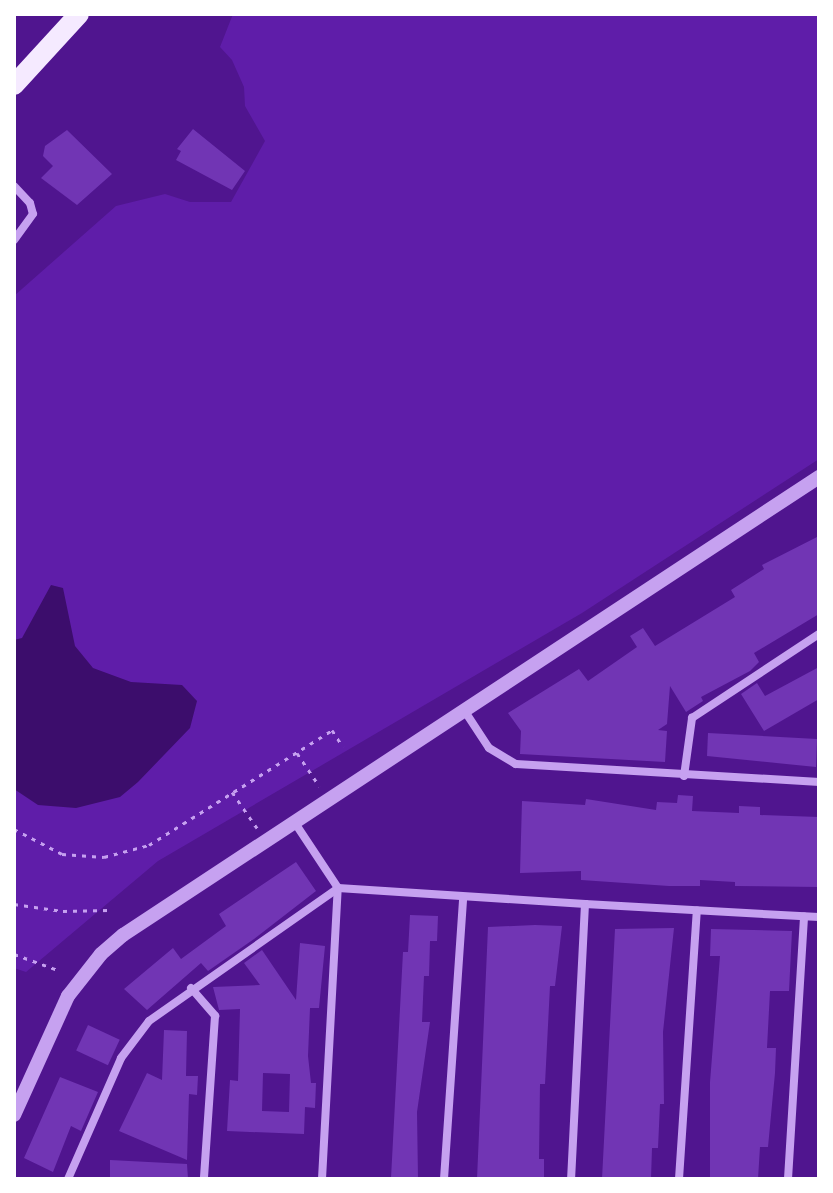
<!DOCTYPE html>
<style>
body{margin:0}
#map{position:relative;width:833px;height:1193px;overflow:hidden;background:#50158f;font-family:"DM Sans",sans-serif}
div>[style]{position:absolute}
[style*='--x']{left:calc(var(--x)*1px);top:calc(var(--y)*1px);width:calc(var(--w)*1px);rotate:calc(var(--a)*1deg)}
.green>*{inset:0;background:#5f1da9}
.water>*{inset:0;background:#3c0d6c}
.building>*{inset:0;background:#7135b4;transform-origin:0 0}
.path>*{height:3px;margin-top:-1.5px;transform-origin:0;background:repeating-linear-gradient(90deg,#c6a1f0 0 4px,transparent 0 10px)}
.minor>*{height:8px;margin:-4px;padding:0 4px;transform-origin:4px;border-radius:4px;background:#c6a1f0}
.tertiary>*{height:14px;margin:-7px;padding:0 7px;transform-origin:7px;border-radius:7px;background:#c6a1f0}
.primary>*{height:20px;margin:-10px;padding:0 10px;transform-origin:10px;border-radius:10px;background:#f5eaff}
span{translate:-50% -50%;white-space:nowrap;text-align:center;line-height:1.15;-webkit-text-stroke:6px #50158f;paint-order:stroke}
.frame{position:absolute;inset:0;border:16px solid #fff;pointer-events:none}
</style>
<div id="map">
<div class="green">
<div style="clip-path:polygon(233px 14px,819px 14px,819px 459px,582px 613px,158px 861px,26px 972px,14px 968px,14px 296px,116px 206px,165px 194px,190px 202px,231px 202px,265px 141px,245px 106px,244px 87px,232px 60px,220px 47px)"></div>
</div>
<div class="water">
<div style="clip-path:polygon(51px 585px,63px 588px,75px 646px,93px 668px,131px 682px,182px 685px,197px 701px,190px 728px,138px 782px,120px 797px,76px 808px,38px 805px,14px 789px,14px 640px,22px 638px)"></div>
</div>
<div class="building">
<div style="clip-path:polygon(193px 129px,245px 171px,232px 190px,176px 160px,181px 151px,177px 149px)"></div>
<div style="clip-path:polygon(67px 130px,112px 174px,77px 205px,41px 178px,53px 166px,43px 156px,45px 146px)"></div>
<div style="clip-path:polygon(819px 536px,819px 614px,754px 653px,759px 662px,750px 671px,701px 697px,703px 701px,686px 712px,670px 686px,667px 724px,658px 730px,667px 731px,665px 762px,520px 754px,521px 731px,508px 713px,579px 669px,588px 681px,637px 647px,630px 636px,643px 628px,655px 646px,735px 597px,731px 590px,764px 569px,762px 565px)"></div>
<div style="clip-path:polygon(819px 667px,819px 699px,764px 731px,741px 694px,757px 683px,765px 696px)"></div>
<div style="clip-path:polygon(708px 733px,817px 739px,816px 767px,707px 756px)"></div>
<div style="clip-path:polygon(678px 795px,693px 796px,692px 811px,739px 813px,739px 806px,760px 807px,760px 815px,819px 817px,819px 887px,735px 886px,735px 882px,700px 880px,700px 886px,669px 886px,581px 880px,581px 871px,520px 873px,522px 801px,585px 805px,586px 799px,656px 810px,657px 802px,677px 803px)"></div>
<div style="clip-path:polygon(296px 862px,316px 891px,254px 939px,208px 971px,201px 963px,147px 1010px,124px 989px,173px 948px,181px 959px,226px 926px,219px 914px)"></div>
<div style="clip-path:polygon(410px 915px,438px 916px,437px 941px,430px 941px,429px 976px,424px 976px,422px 1022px,430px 1022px,417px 1112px,418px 1179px,391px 1178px,403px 952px,408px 952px)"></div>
<div style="clip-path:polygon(535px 925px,562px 926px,555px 986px,550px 986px,545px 1084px,540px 1084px,539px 1159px,544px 1159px,544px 1179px,477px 1179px,488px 927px)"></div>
<div style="clip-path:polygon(674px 928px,663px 1032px,664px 1104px,660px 1104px,658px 1148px,652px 1148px,651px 1179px,602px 1179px,615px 929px)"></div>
<div style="clip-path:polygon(711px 929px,792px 931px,789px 991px,770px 991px,767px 1048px,776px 1048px,775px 1073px,768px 1147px,760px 1147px,758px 1179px,710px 1179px,710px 1082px,720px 956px,710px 956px)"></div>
<div style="clip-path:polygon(evenodd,300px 943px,325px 946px,319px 1008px,310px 1008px,308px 1056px,311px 1083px,316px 1083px,315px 1108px,305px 1107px,304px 1134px,227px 1131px,230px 1080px,238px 1081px,240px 1009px,219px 1010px,213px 987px,260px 985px,244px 963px,262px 950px,296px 1000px,300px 943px,263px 1073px,290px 1074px,289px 1112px,262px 1111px,263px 1073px)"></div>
<div style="left:88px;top:1025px;width:35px;height:28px;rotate:25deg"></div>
<div style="clip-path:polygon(164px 1030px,187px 1031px,186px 1076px,198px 1076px,197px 1095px,189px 1094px,187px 1160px,119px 1131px,147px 1073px,162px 1080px)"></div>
<div style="clip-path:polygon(60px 1077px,98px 1092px,81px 1131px,71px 1126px,53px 1172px,24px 1158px)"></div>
<div style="clip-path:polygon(110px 1160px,187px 1164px,188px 1179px,110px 1179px)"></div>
</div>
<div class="path">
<div style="--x:297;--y:753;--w:40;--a:56"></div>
<div style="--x:232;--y:792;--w:44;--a:55.2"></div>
<div style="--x:14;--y:829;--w:54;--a:27.5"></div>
<div style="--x:62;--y:854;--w:42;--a:4.1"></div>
<div style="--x:104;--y:857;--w:47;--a:-14.9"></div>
<div style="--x:149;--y:845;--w:216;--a:-32.1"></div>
<div style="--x:332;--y:730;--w:20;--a:57"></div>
<div style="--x:14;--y:904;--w:49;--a:8.1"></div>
<div style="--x:63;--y:911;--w:46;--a:-1.2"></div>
<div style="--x:14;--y:954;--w:47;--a:20"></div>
</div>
<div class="minor">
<div style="--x:14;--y:186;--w:23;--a:47"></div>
<div style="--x:30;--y:203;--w:11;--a:75"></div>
<div style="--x:33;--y:214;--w:32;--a:126"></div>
<div style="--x:464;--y:710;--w:45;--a:56.7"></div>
<div style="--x:489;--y:748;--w:31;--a:31"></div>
<div style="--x:516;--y:764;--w:304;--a:3.4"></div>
<div style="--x:684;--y:776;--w:59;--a:-82.1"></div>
<div style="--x:692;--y:718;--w:152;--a:-33.5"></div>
<div style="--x:295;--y:823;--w:78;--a:56.5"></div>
<div style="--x:338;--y:888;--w:248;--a:3.7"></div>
<div style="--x:585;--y:904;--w:275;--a:92.9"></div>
<div style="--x:585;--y:904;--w:234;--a:3.2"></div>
<div style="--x:191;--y:988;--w:37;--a:49"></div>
<div style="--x:215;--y:1016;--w:163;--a:93.9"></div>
<div style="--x:68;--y:1179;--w:132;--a:-66.3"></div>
<div style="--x:121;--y:1058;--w:46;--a:-52.9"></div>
<div style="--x:149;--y:1021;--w:231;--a:-35.1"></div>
<div style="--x:322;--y:1179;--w:291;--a:-86.9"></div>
<div style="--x:444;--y:1179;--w:282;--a:-86.1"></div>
<div style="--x:679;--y:1179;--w:269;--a:-86.2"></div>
<div style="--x:788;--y:1179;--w:263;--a:-86.5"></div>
</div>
<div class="tertiary">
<div style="--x:14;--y:1115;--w:131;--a:-65.6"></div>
<div style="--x:68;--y:996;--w:53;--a:-51.8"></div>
<div style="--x:101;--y:954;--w:29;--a:-41"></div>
<div style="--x:123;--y:935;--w:833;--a:-33.35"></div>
</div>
<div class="primary">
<div style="--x:14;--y:85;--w:96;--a:-47.5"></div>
</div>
<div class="frame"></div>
</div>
